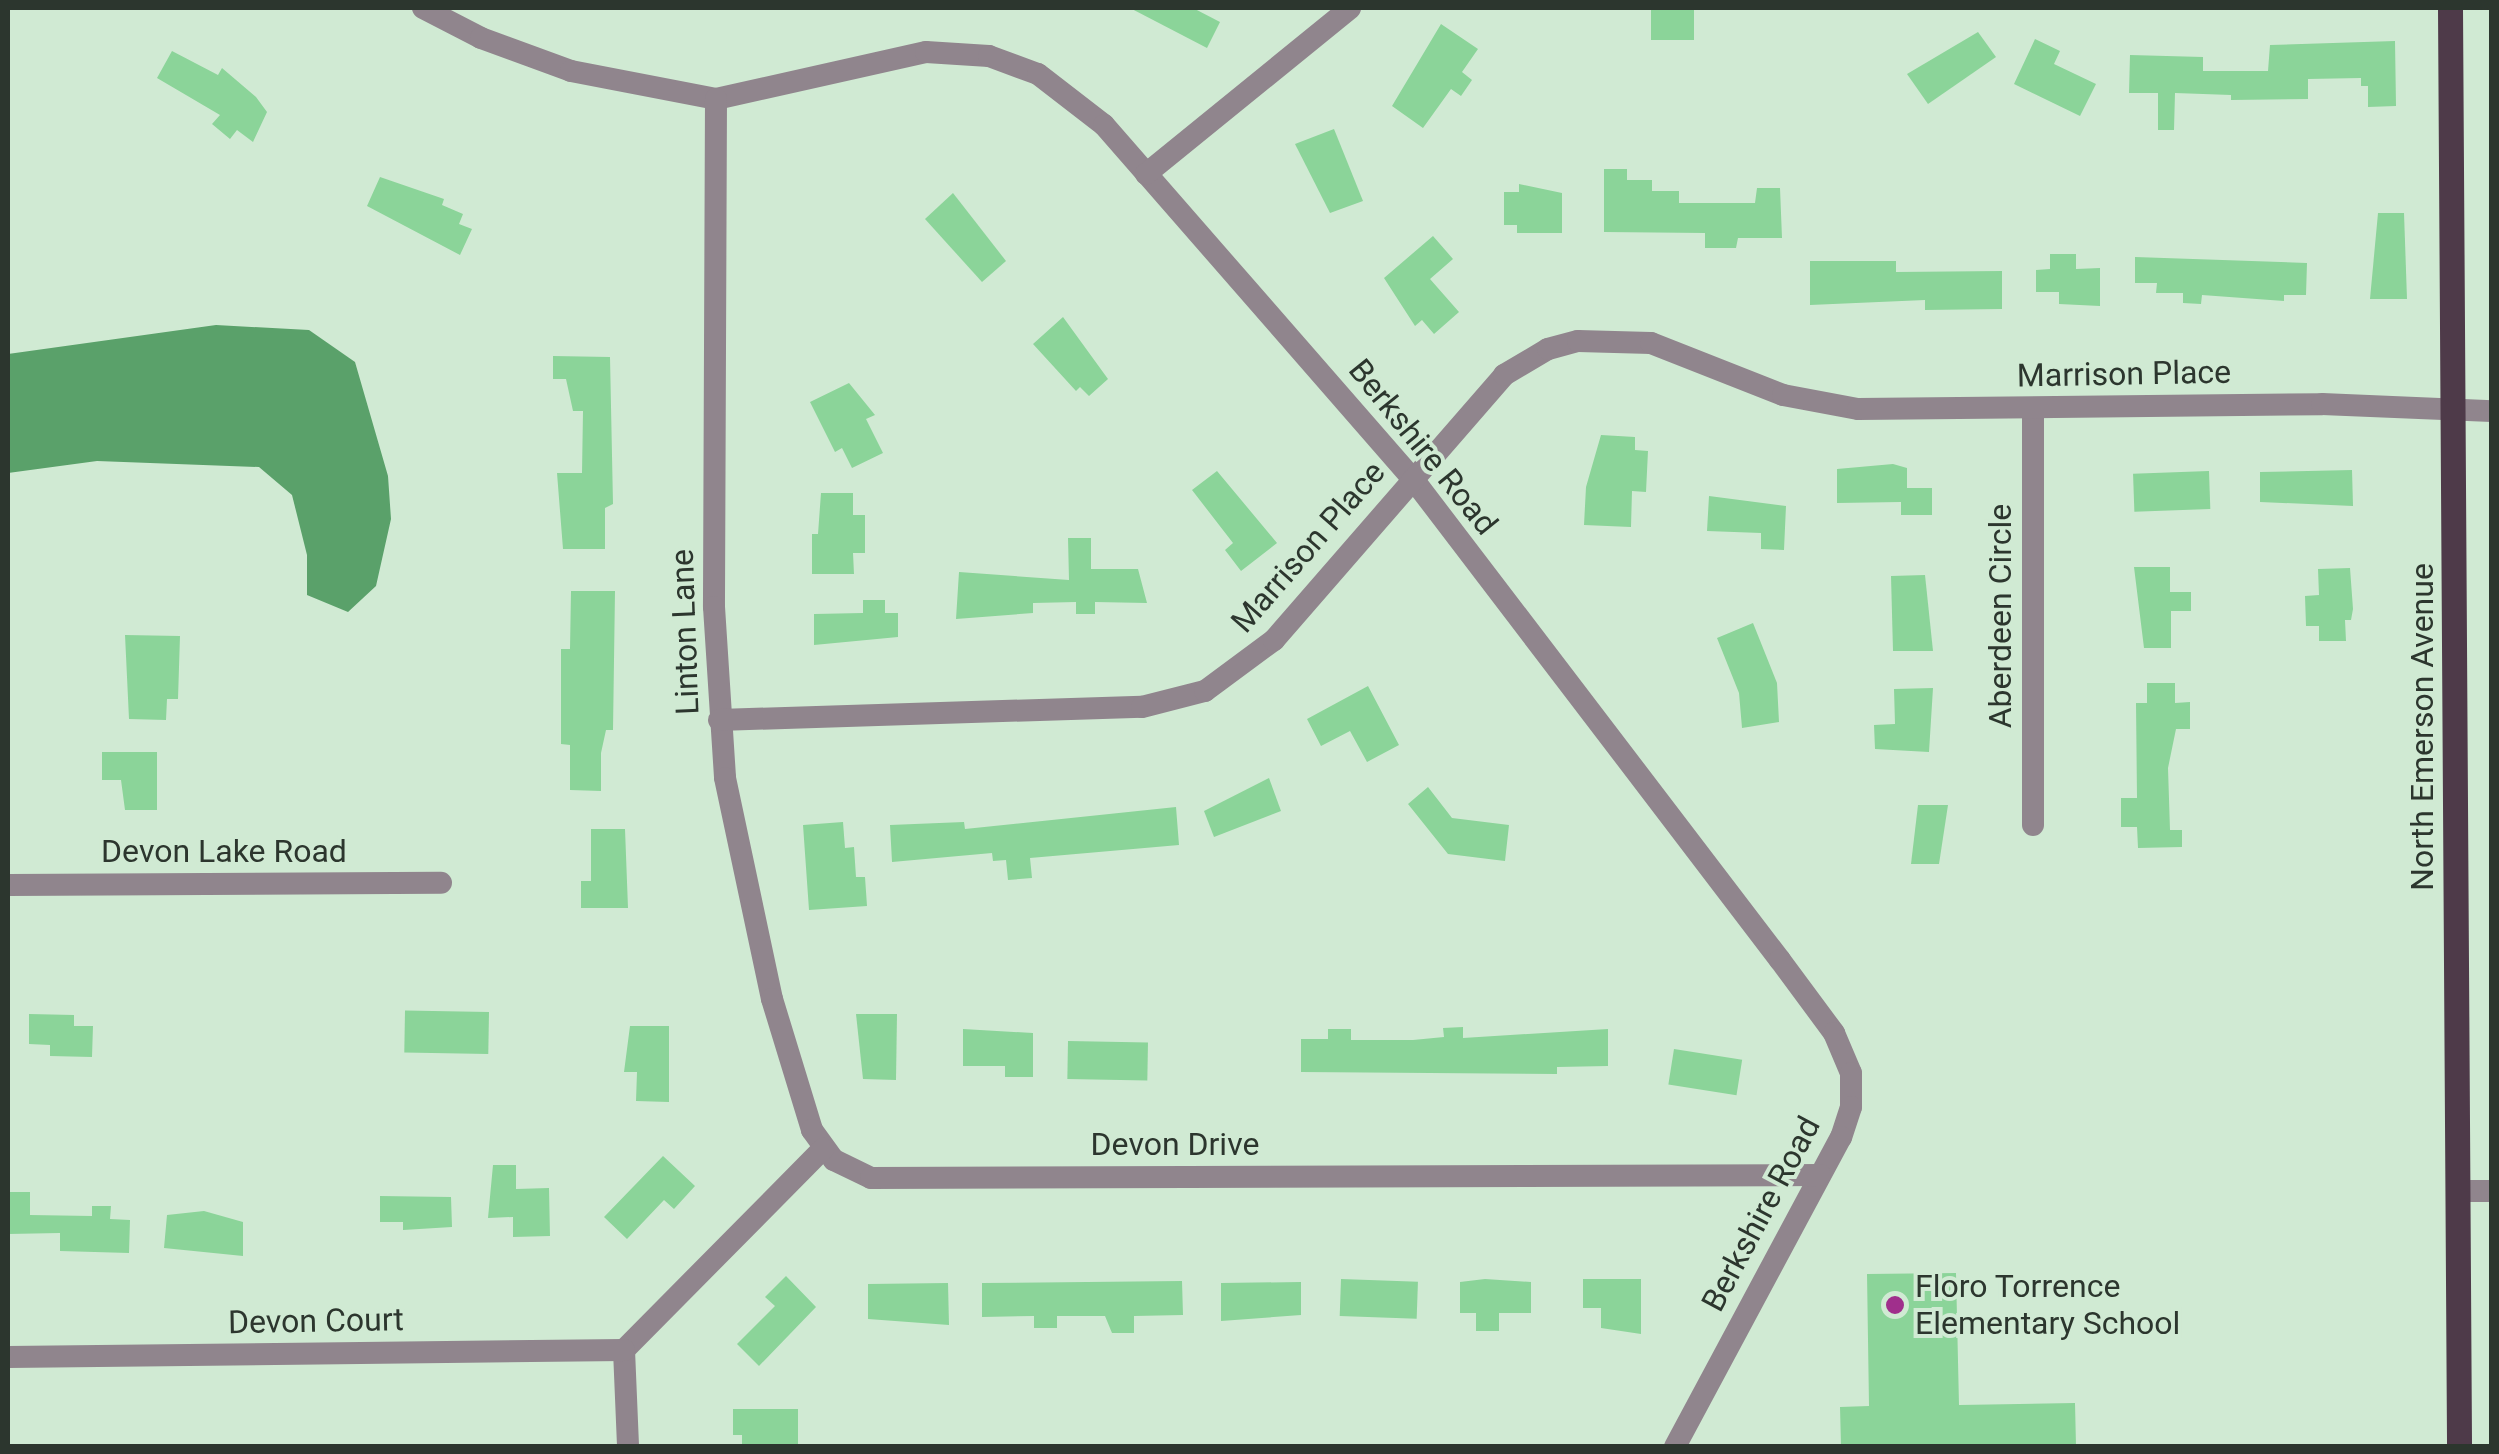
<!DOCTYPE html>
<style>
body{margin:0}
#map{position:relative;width:2499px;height:1454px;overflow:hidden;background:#d0ead3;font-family:Roboto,sans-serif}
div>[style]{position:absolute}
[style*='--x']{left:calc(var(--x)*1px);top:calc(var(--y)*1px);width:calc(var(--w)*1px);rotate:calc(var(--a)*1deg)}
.water>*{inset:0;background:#5aa16a}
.building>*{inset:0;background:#8bd499;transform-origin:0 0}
.minor>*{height:22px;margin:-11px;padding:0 11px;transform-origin:11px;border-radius:11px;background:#90858d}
.major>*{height:25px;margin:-12.5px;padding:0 12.5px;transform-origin:12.5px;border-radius:12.5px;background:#4e3a49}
.dots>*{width:28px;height:28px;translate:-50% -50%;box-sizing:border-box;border:5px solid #d0ead3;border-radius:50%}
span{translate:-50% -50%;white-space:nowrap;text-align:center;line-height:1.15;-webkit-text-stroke:8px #d0ead3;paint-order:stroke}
.street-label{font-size:32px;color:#2c362e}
.poi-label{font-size:32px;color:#2c362e}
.left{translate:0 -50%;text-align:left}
.frame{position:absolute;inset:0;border:10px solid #2c362e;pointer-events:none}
</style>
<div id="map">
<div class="water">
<div style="clip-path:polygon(216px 325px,309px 330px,355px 362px,388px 476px,391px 519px,376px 586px,348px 612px,307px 595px,307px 555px,292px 495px,259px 467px,97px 461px,8px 473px,8px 354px)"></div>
</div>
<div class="building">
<div style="clip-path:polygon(1130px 8px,1193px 8px,1220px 22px,1207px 48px)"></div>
<div style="left:1651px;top:8px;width:43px;height:32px"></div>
<div style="clip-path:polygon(1441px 24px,1478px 49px,1462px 72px,1472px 80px,1461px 96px,1451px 89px,1423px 128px,1392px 106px)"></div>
<div style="clip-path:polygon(1978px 32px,1996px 57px,1928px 104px,1907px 74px)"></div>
<div style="clip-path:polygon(2035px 39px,2060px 51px,2054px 64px,2096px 84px,2080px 116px,2014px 84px)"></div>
<div style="clip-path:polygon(2395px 41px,2396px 106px,2368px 107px,2368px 86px,2361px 86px,2361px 78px,2308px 79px,2308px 99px,2231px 100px,2231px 95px,2175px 93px,2174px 130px,2158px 130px,2158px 93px,2129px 93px,2130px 55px,2203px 57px,2203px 71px,2268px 71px,2270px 45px)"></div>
<div style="clip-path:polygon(172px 51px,218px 75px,222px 68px,256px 97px,267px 112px,253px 142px,237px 130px,230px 139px,212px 124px,220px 115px,157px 78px)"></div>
<div style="clip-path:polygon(1334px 129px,1363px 201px,1330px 213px,1295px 144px)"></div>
<div style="clip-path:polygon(1604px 169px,1627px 169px,1627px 180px,1652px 180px,1652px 191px,1679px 191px,1679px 203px,1755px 203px,1757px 188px,1780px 188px,1782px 238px,1738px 238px,1736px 248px,1705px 248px,1705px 233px,1604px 232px)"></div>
<div style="clip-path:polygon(380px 177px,444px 199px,442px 205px,463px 214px,459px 224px,472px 229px,460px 255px,367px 206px)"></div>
<div style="clip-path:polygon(1519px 184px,1562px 193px,1562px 233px,1517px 233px,1517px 225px,1504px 225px,1504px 192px,1519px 192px)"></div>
<div style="clip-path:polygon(953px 193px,1006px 261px,982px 282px,925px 219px)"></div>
<div style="clip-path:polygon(2378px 213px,2404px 213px,2407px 299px,2370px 299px)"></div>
<div style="clip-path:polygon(1433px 236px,1453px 259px,1430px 279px,1459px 312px,1434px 334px,1422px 320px,1415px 326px,1384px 278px)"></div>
<div style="clip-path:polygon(2050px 254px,2076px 254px,2076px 269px,2100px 268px,2100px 306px,2059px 304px,2059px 292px,2036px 292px,2036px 270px,2050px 269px)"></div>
<div style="clip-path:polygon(2135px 257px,2307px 263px,2306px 295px,2284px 295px,2284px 301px,2202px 295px,2201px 304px,2183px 303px,2183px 293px,2156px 293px,2157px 283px,2135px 283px)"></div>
<div style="clip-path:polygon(1810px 261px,1896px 261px,1896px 272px,2002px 271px,2002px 309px,1925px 310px,1925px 300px,1810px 305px)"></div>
<div style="clip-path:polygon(1063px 317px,1108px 379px,1089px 396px,1080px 387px,1076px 391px,1033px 344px)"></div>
<div style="clip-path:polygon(553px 356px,610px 357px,613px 504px,605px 508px,605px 549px,563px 549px,557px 473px,582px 473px,583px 411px,573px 411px,566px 379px,553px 379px)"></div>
<div style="clip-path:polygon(849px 383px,875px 415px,866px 419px,883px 453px,852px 468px,842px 448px,835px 452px,810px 402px)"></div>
<div style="clip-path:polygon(1601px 435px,1635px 437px,1635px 450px,1648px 451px,1646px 492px,1632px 491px,1631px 527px,1584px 525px,1586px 487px)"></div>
<div style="clip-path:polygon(1893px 464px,1907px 468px,1907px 488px,1932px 488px,1932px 515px,1901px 515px,1901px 502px,1837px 503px,1837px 469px)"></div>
<div style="clip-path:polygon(2352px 470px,2353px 506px,2260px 502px,2260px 472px)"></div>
<div style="clip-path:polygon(1217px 471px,1277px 543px,1241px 571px,1225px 550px,1233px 543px,1192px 490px)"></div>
<div style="left:2209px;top:471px;width:38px;height:76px;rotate:88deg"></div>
<div style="clip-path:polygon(821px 493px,853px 493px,853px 515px,865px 515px,865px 553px,853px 553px,854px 574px,812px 574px,812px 534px,818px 534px)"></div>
<div style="clip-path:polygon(1709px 496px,1786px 506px,1784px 550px,1761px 549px,1761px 533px,1707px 531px)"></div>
<div style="clip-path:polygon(1068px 538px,1091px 538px,1091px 569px,1138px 569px,1147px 603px,1095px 602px,1095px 614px,1076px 614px,1076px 602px,1033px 603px,1033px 613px,956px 619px,959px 572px,1069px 580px)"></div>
<div style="clip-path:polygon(2134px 567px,2170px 567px,2170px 592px,2191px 592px,2191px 611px,2171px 611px,2171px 648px,2144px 648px)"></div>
<div style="clip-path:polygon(2350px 568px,2353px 609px,2351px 620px,2345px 620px,2346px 641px,2319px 641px,2319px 626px,2306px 626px,2305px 596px,2319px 595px,2318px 569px)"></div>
<div style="clip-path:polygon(1925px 575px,1933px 651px,1893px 651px,1891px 576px)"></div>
<div style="clip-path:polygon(571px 591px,615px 591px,613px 730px,606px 730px,601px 753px,601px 791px,570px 790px,570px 745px,561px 744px,561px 649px,570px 649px)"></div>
<div style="clip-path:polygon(863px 600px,885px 600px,885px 613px,898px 613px,898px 637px,814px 645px,814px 614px,863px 613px)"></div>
<div style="clip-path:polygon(1753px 623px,1777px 683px,1779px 722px,1742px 728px,1739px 693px,1717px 638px)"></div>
<div style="clip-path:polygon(125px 635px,180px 636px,178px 699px,167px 699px,166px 720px,129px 719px)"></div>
<div style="clip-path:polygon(2147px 683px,2175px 683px,2175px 703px,2190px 702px,2190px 729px,2176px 729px,2168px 768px,2170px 830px,2182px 830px,2182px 847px,2138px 848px,2137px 827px,2121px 827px,2121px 798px,2137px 798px,2136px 703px,2147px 703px)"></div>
<div style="clip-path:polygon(1368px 686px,1399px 745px,1367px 762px,1350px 731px,1321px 746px,1307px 719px)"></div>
<div style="clip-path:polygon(1933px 688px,1929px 752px,1875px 749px,1874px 725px,1895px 724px,1894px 689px)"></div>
<div style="clip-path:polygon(102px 752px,157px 752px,157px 810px,125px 810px,121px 780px,102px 780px)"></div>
<div style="clip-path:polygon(1269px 778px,1281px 811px,1214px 837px,1204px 811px)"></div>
<div style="clip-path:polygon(1428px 787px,1452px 818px,1509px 825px,1505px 861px,1448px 854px,1408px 804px)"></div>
<div style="clip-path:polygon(1918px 805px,1948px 805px,1939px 864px,1911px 864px)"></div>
<div style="clip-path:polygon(1176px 807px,1179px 845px,1030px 858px,1032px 878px,1008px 880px,1006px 860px,993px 861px,992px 853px,892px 862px,890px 825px,964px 822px,965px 829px)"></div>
<div style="clip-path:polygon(843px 822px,845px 848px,854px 847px,856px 877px,865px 877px,867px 906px,809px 910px,803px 825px)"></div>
<div style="clip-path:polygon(591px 829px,625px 829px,628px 908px,581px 908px,581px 881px,591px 881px)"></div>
<div style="left:489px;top:1012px;width:42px;height:84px;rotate:91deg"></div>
<div style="clip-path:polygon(29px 1014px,74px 1015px,74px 1026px,93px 1026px,92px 1057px,50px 1056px,50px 1045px,29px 1044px)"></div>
<div style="clip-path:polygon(856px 1014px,897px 1014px,896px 1080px,863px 1079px)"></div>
<div style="clip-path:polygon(630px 1026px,669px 1026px,669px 1102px,636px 1101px,637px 1072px,624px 1072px)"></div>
<div style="clip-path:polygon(1463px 1027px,1463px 1038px,1608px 1029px,1608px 1066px,1557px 1067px,1557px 1074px,1301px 1072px,1301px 1039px,1328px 1039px,1328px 1029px,1351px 1029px,1351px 1040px,1413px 1040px,1444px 1037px,1443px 1028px)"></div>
<div style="clip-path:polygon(963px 1029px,1033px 1033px,1033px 1077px,1005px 1077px,1005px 1066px,963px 1066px)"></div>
<div style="left:1068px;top:1041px;width:80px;height:38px;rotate:1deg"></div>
<div style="left:1674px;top:1049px;width:69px;height:36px;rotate:9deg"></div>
<div style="clip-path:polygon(663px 1156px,695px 1186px,674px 1209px,664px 1200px,627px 1239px,604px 1217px)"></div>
<div style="clip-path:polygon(493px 1165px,516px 1165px,516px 1189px,549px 1188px,550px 1236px,513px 1237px,513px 1217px,488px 1218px)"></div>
<div style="clip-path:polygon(8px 1192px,30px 1192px,30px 1215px,92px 1216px,92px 1206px,111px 1206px,110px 1219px,130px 1220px,129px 1253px,60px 1251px,60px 1233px,8px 1234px)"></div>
<div style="clip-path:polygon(380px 1196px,451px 1197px,452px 1227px,403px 1230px,403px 1222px,380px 1222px)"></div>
<div style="clip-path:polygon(204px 1211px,243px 1222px,243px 1256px,164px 1248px,167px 1215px)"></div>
<div style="clip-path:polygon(1956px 1273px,1959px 1405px,2075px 1403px,2076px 1446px,1841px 1446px,1840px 1407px,1869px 1406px,1867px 1274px)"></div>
<div style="clip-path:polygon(786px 1276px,816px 1307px,759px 1366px,737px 1344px,775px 1306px,765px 1297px)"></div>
<div style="left:1341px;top:1279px;width:77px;height:37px;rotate:2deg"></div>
<div style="clip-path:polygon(1485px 1279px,1531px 1282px,1531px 1313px,1499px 1313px,1499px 1331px,1476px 1331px,1476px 1313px,1460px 1313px,1460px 1282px)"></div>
<div style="clip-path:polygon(1583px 1279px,1641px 1279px,1641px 1334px,1601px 1328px,1601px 1308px,1583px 1308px)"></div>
<div style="clip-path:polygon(1182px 1281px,1183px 1315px,1134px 1316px,1134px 1333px,1112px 1333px,1105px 1316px,1057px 1316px,1057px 1328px,1034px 1328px,1034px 1316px,982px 1317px,982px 1283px)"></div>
<div style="clip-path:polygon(1301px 1282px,1301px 1315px,1221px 1321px,1221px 1283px)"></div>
<div style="clip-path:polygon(948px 1283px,949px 1325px,868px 1319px,868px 1284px)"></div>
<div style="clip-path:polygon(733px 1409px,798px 1409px,798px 1446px,742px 1446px,742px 1435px,733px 1435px)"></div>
</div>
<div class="minor">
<div style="--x:423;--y:8;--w:65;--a:27.3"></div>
<div style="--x:481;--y:38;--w:96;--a:20.1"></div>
<div style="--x:571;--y:71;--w:148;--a:10.9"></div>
<div style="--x:716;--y:99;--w:215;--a:-12.6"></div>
<div style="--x:926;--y:52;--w:63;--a:3.6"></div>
<div style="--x:989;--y:56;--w:52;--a:20.2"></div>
<div style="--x:1038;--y:74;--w:83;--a:37.7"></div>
<div style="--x:1104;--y:125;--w:470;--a:48.9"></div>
<div style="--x:1413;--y:479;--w:605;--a:52.66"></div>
<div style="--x:1780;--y:960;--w:91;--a:53.5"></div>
<div style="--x:1834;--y:1033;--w:43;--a:67"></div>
<div style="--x:1851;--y:1073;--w:34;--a:90"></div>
<div style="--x:1851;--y:1107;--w:32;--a:108"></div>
<div style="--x:1841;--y:1137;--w:351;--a:118.2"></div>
<div style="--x:716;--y:99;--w:508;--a:90.23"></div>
<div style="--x:714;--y:607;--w:171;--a:86.3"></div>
<div style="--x:725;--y:778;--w:226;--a:78"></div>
<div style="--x:772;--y:999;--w:137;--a:73"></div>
<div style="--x:812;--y:1130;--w:37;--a:54"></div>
<div style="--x:834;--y:1160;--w:41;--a:25.9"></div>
<div style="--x:871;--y:1178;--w:949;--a:-0.18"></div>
<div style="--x:1146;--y:174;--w:263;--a:-39.1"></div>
<div style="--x:2033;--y:408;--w:417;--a:90"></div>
<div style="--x:719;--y:720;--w:423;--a:-1.8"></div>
<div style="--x:1142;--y:707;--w:65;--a:-14.3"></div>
<div style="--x:1205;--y:691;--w:86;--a:-36.5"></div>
<div style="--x:1274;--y:640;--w:351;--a:-49"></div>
<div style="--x:1504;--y:375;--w:51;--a:-30.6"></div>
<div style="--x:1548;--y:349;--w:31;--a:-15"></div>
<div style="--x:1578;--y:341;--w:73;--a:1.6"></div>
<div style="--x:1651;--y:343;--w:142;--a:21.5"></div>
<div style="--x:1783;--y:395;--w:76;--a:10.6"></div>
<div style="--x:1858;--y:409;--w:464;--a:-0.6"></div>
<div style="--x:2322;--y:404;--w:170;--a:2.4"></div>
<div style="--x:8;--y:885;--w:433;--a:-0.3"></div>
<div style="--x:2458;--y:1191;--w:34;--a:0"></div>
<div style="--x:624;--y:1350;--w:283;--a:-45.3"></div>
<div style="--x:624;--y:1350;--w:96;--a:87.6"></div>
<div style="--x:8;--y:1357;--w:616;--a:-0.65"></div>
</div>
<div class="major">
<div style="--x:2450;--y:8;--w:1438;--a:89.64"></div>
</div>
<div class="dots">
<div style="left:1895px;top:1305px;background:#a02f8c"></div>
</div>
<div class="street-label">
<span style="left:2124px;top:374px;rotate:-1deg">Marrison Place</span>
<span style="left:1423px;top:447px;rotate:51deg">Berkshire Road</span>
<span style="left:1308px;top:547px;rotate:-49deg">Marrison Place</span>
<span style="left:2000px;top:616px;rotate:-90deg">Aberdeen Circle</span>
<span style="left:685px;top:632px;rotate:-92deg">Linton Lane</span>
<span style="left:2422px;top:727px;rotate:-90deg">North Emerson Avenue</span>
<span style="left:224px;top:851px">Devon Lake Road</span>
<span style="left:1175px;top:1144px">Devon Drive</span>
<span style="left:1761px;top:1214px;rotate:-62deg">Berkshire Road</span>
<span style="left:316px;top:1321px;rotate:-1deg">Devon Court</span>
</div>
<div class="poi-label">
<span class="left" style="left:1915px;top:1305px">Floro Torrence<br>Elementary School</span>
</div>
<div class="frame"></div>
</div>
